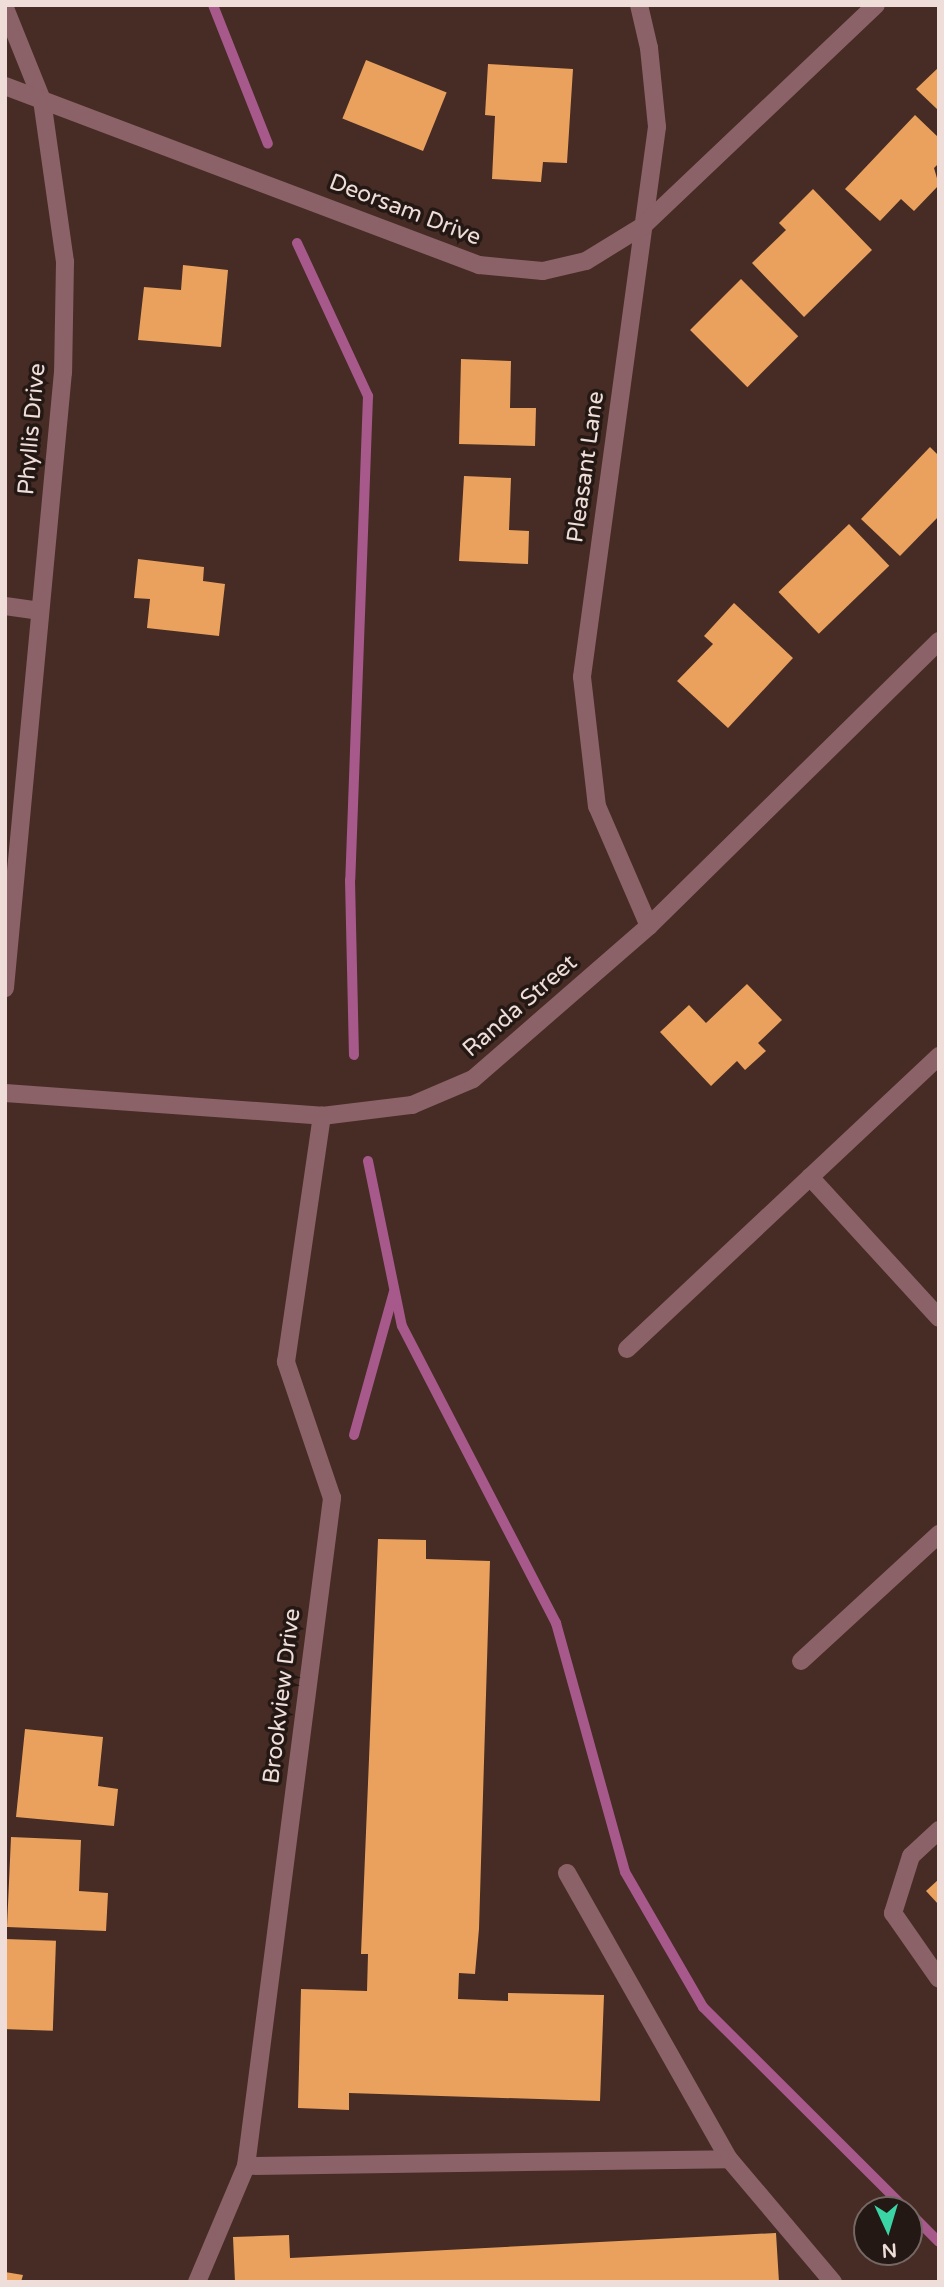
<!DOCTYPE html>
<style>
body{margin:0}
#map{position:relative;width:944px;height:2287px;overflow:hidden;background:#462c25;font-family:"Varela Round",sans-serif}
div>[style]{position:absolute}
[style*='--x']{left:calc(var(--x)*1px);top:calc(var(--y)*1px);width:calc(var(--w)*1px);rotate:calc(var(--a)*1deg)}
.stream>*{height:10px;margin:-5px;padding:0 5px;transform-origin:5px;border-radius:5px;background:#a7598b}
.building>*{inset:0;background:#eaa15e;transform-origin:0 0}
.lane>*{height:18px;margin:-9px;padding:0 9px;transform-origin:9px;border-radius:9px;background:#8b6268}
.street>*{height:18px;margin:-9px;padding:0 9px;transform-origin:9px;border-radius:9px;background:#8b6268}
span{translate:-50% -50%;white-space:nowrap;text-align:center;line-height:1.15;-webkit-text-stroke:7px #241814;paint-order:stroke}
.street-label{font-size:23px;color:#efddd9}
.frame{position:absolute;inset:0;border:7px solid #efddd9;pointer-events:none}
.north{position:absolute;left:853px;top:2196px;width:70px;height:70px;box-sizing:border-box;background:#241814;border:2px solid #756763;border-radius:50%;rotate:176deg;font-size:19px;font-weight:700;line-height:28px;text-align:center;color:#efddd9}
.north::after{content:'';display:block;margin:auto;width:24px;height:32px;background:#3ad4a5;clip-path:polygon(50% 0,100% 100%,50% 72%,0 100%)}
</style>
<div id="map">
<div class="stream">
<div style="--x:213;--y:5;--w:149;--a:68.4"></div>
<div style="--x:297;--y:243;--w:169;--a:65.1"></div>
<div style="--x:368;--y:396;--w:484;--a:92.1"></div>
<div style="--x:350;--y:880;--w:175;--a:88.7"></div>
<div style="--x:368;--y:1161;--w:168;--a:78.4"></div>
<div style="--x:402;--y:1326;--w:335;--a:62.6"></div>
<div style="--x:556;--y:1623;--w:258;--a:74.5"></div>
<div style="--x:625;--y:1872;--w:156;--a:60"></div>
<div style="--x:703;--y:2007;--w:288;--a:44.9"></div>
<div style="--x:354;--y:1435;--w:148;--a:-74.4"></div>
<div style="--x:909;--y:2212;--w:42;--a:45"></div>
</div>
<div class="building">
<div style="left:366px;top:60px;width:87px;height:63px;rotate:22deg"></div>
<div style="clip-path:polygon(488px 64px,573px 69px,567px 163px,543px 162px,541px 182px,492px 179px,495px 116px,485px 115px)"></div>
<div style="clip-path:polygon(939px 67px,939px 111px,916px 89px)"></div>
<div style="clip-path:polygon(915px 115px,939px 138px,939px 163px,934px 168px,939px 185px,914px 211px,901px 199px,880px 221px,845px 189px)"></div>
<div style="clip-path:polygon(813px 189px,872px 250px,804px 317px,752px 263px,786px 230px,779px 223px)"></div>
<div style="clip-path:polygon(183px 265px,228px 270px,221px 347px,138px 340px,144px 287px,181px 290px)"></div>
<div style="left:741px;top:279px;width:81px;height:72px;rotate:45deg"></div>
<div style="clip-path:polygon(461px 359px,511px 361px,510px 408px,536px 408px,535px 446px,459px 444px)"></div>
<div style="clip-path:polygon(930px 447px,939px 456px,939px 516px,900px 556px,861px 519px)"></div>
<div style="clip-path:polygon(464px 476px,511px 478px,509px 530px,529px 531px,528px 564px,459px 561px)"></div>
<div style="left:849px;top:524px;width:58px;height:98px;rotate:46deg"></div>
<div style="clip-path:polygon(138px 559px,204px 567px,203px 581px,225px 584px,219px 636px,147px 628px,150px 599px,134px 598px)"></div>
<div style="clip-path:polygon(734px 603px,793px 658px,728px 728px,677px 681px,713px 644px,704px 636px)"></div>
<div style="clip-path:polygon(747px 984px,782px 1020px,758px 1043px,766px 1051px,745px 1070px,737px 1061px,711px 1086px,660px 1032px,689px 1005px,706px 1023px)"></div>
<div style="clip-path:polygon(378px 1539px,426px 1540px,426px 1559px,490px 1561px,479px 1929px,475px 1974px,459px 1973px,458px 1999px,508px 2001px,508px 1993px,604px 1995px,600px 2101px,349px 2093px,349px 2110px,298px 2108px,301px 1989px,367px 1991px,368px 1954px,361px 1954px)"></div>
<div style="clip-path:polygon(25px 1729px,103px 1737px,98px 1786px,118px 1789px,114px 1826px,16px 1817px)"></div>
<div style="clip-path:polygon(11px 1837px,81px 1840px,79px 1891px,108px 1893px,106px 1931px,7px 1927px)"></div>
<div style="clip-path:polygon(939px 1879px,939px 1905px,926px 1891px)"></div>
<div style="left:5px;top:1939px;width:51px;height:90px;rotate:2deg"></div>
<div style="clip-path:polygon(776px 2233px,779px 2282px,235px 2282px,233px 2237px,289px 2235px,290px 2258px)"></div>
<div style="clip-path:polygon(5px 2272px,23px 2275px,21px 2282px,5px 2282px)"></div>
</div>
<div class="lane">
<div style="--x:810;--y:1177;--w:191;--a:47.5"></div>
<div style="--x:627;--y:1349;--w:428;--a:-43.2"></div>
<div style="--x:801;--y:1661;--w:188;--a:-42.6"></div>
<div style="--x:939;--y:1830;--w:38;--a:137"></div>
<div style="--x:911;--y:1856;--w:60;--a:107.5"></div>
<div style="--x:893;--y:1913;--w:80;--a:55.1"></div>
<div style="--x:567;--y:1873;--w:329;--a:60.5"></div>
<div style="--x:246;--y:2166;--w:483;--a:-0.8"></div>
<div style="--x:729;--y:2159;--w:161;--a:49.8"></div>
<div style="--x:197;--y:2282;--w:126;--a:-67.1"></div>
<div style="--x:246;--y:2166;--w:674;--a:-82.66"></div>
<div style="--x:332;--y:1498;--w:144;--a:-108.7"></div>
<div style="--x:286;--y:1362;--w:249;--a:-81.7"></div>
</div>
<div class="street">
<div style="--x:639;--y:5;--w:44;--a:76.9"></div>
<div style="--x:649;--y:48;--w:79;--a:84.2"></div>
<div style="--x:657;--y:127;--w:555;--a:97.77"></div>
<div style="--x:582;--y:677;--w:130;--a:83.4"></div>
<div style="--x:597;--y:806;--w:131;--a:66.6"></div>
<div style="--x:5;--y:8;--w:99;--a:68.1"></div>
<div style="--x:42;--y:100;--w:164;--a:81.9"></div>
<div style="--x:65;--y:262;--w:110;--a:91"></div>
<div style="--x:63;--y:372;--w:619;--a:95.38"></div>
<div style="--x:5;--y:86;--w:507;--a:20.69"></div>
<div style="--x:479;--y:265;--w:64;--a:5.4"></div>
<div style="--x:543;--y:271;--w:44;--a:-13.1"></div>
<div style="--x:586;--y:261;--w:67;--a:-31.6"></div>
<div style="--x:643;--y:226;--w:321;--a:-43.5"></div>
<div style="--x:5;--y:606;--w:34;--a:8"></div>
<div style="--x:5;--y:1093;--w:318;--a:4.1"></div>
<div style="--x:322;--y:1116;--w:91;--a:-7"></div>
<div style="--x:412;--y:1105;--w:66;--a:-23.1"></div>
<div style="--x:473;--y:1079;--w:233;--a:-41"></div>
<div style="--x:649;--y:926;--w:407;--a:-44.5"></div>
</div>
<div class="street-label">
<span style="left:405px;top:210px;rotate:21deg">Deorsam Drive</span>
<span style="left:32px;top:429px;rotate:-85deg">Phyllis Drive</span>
<span style="left:586px;top:467px;rotate:-82deg">Pleasant Lane</span>
<span style="left:520px;top:1006px;rotate:-41deg">Randa Street</span>
<span style="left:282px;top:1696px;rotate:-83deg">Brookview Drive</span>
</div>
<div class="frame"></div>
<div class="north">N</div>
</div>
